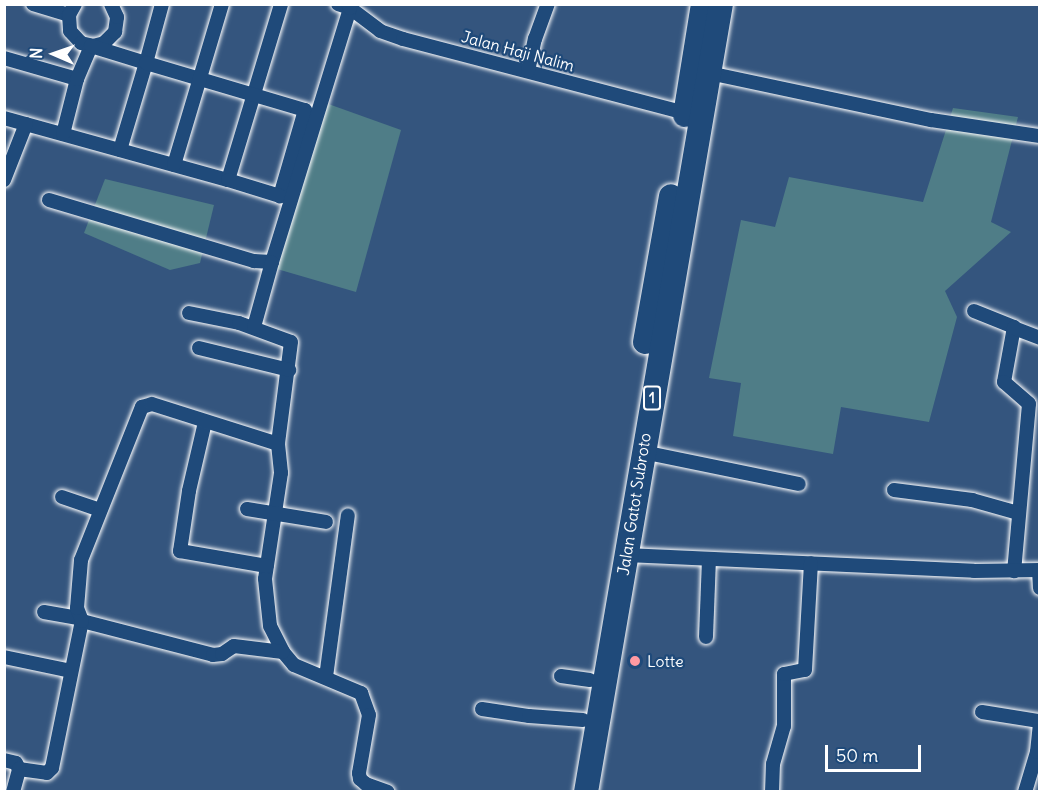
<!DOCTYPE html>
<style>
body{margin:0}
#map{position:relative;width:1044px;height:796px;overflow:hidden;background:#34557e;font-family:Delius,sans-serif}
div>[style]{position:absolute}
[style*='--x']{left:calc(var(--x)*1px);top:calc(var(--y)*1px);width:calc(var(--w)*1px);rotate:calc(var(--a)*1deg)}
.green>*{inset:0;background:#4f7d87}
.roads{filter:drop-shadow(0 0 2px #fff) drop-shadow(0 0 2px #fff)}
.street>*{height:14px;margin:-7px;padding:0 7px;transform-origin:7px;border-radius:7px;background:#1f4a7a}
.highway>*{height:24px;margin:-12px;padding:0 12px;transform-origin:12px;border-radius:12px;background:#1f4a7a}
.dots>*{width:16px;height:16px;translate:-50% -50%;box-sizing:border-box;border:3px solid #1f4a7a;border-radius:50%}
span{translate:-50% -50%;white-space:nowrap;text-align:center;line-height:1.15;-webkit-text-stroke:4.5px #1f4a7a;paint-order:stroke}
.shield-label span{padding:2px 4px;background:#1f4a7a;border:2px solid;border-radius:4px;-webkit-text-stroke-width:0}
.shield-label{font-size:15px;color:#fff;font-weight:700}
.street-label{font-size:16px;color:#fff}
.poi-label{font-size:16px;color:#fff}
.left{translate:0 -50%;text-align:left}
.frame{position:absolute;inset:0;border:6px solid #fff;pointer-events:none}
.north{position:absolute;left:24px;top:24px;width:60px;height:60px;-webkit-text-stroke:4px #1f4a7a;paint-order:stroke;rotate:272deg;font-size:16px;font-weight:700;line-height:24px;text-align:center;color:#fff}
.north::after{content:'';display:block;margin:auto;width:21px;height:27px;background:#fff;clip-path:polygon(50% 0,100% 100%,50% 72%,0 100%)}
.scale{position:absolute;left:825px;top:745px;width:96px;height:27px;box-sizing:border-box;border:3px solid #fff;border-top:0;padding-left:8px;font-size:18px;line-height:21px;white-space:nowrap;color:#fff;-webkit-text-stroke:4px #1f4a7a;paint-order:stroke}
</style>
<div id="map">
<div class="green">
<div style="clip-path:polygon(320px 101px,401px 130px,356px 292px,277px 269px,279px 222px)"></div>
<div style="clip-path:polygon(953px 108px,1018px 117px,991px 222px,1011px 232px,945px 291px,957px 317px,929px 422px,841px 407px,833px 454px,733px 436px,741px 383px,709px 378px,741px 220px,775px 227px,789px 177px,923px 202px)"></div>
<div style="clip-path:polygon(105px 179px,214px 205px,200px 263px,170px 270px,84px 233px)"></div>
</div>
<div class="roads">
<div class="street">
<div style="--x:33;--y:4;--w:38;--a:17"></div>
<div style="--x:75;--y:4;--w:13;--a:119"></div>
<div style="--x:69;--y:15;--w:16;--a:86"></div>
<div style="--x:70;--y:31;--w:16;--a:47"></div>
<div style="--x:81;--y:43;--w:12;--a:14"></div>
<div style="--x:93;--y:46;--w:11;--a:-15"></div>
<div style="--x:104;--y:43;--w:16;--a:-45"></div>
<div style="--x:115;--y:32;--w:15;--a:-82"></div>
<div style="--x:117;--y:17;--w:14;--a:-115"></div>
<div style="--x:338;--y:4;--w:13;--a:18"></div>
<div style="--x:350;--y:8;--w:38;--a:37"></div>
<div style="--x:380;--y:31;--w:24;--a:19"></div>
<div style="--x:403;--y:39;--w:292;--a:14.7"></div>
<div style="--x:4;--y:58;--w:76;--a:16"></div>
<div style="--x:528;--y:71;--w:33;--a:-78"></div>
<div style="--x:535;--y:39;--w:37;--a:-70"></div>
<div style="--x:709;--y:73;--w:227;--a:12"></div>
<div style="--x:931;--y:120;--w:110;--a:8.4"></div>
<div style="--x:4;--y:118;--w:232;--a:15.5"></div>
<div style="--x:228;--y:180;--w:184;--a:-73.2"></div>
<div style="--x:63;--y:134;--w:57;--a:-75.7"></div>
<div style="--x:77;--y:79;--w:36;--a:-67"></div>
<div style="--x:91;--y:46;--w:58;--a:17.2"></div>
<div style="--x:146;--y:63;--w:61;--a:-74.8"></div>
<div style="--x:120;--y:150;--w:91;--a:-73.4"></div>
<div style="--x:146;--y:63;--w:166;--a:16.5"></div>
<div style="--x:305;--y:110;--w:90;--a:106.2"></div>
<div style="--x:280;--y:196;--w:54;--a:-162.9"></div>
<div style="--x:174;--y:165;--w:168;--a:-73.4"></div>
<div style="--x:4;--y:180;--w:60;--a:-68.6"></div>
<div style="--x:49;--y:200;--w:214;--a:16.6"></div>
<div style="--x:254;--y:261;--w:18;--a:3"></div>
<div style="--x:272;--y:262;--w:266;--a:-72.9"></div>
<div style="--x:350;--y:8;--w:4;--a:-117"></div>
<div style="--x:974;--y:311;--w:43;--a:21.8"></div>
<div style="--x:1014;--y:327;--w:56;--a:100.3"></div>
<div style="--x:1004;--y:382;--w:33;--a:41"></div>
<div style="--x:1029;--y:404;--w:168;--a:95.1"></div>
<div style="--x:189;--y:313;--w:51;--a:11.3"></div>
<div style="--x:239;--y:323;--w:55;--a:20.1"></div>
<div style="--x:291;--y:342;--w:103;--a:97.3"></div>
<div style="--x:278;--y:444;--w:29;--a:84"></div>
<div style="--x:281;--y:473;--w:107;--a:98.6"></div>
<div style="--x:265;--y:579;--w:47;--a:83.9"></div>
<div style="--x:270;--y:626;--w:29;--a:63"></div>
<div style="--x:283;--y:652;--w:17;--a:50"></div>
<div style="--x:294;--y:665;--w:73;--a:22.7"></div>
<div style="--x:361;--y:693;--w:23;--a:70"></div>
<div style="--x:369;--y:715;--w:59;--a:99.8"></div>
<div style="--x:359;--y:773;--w:6;--a:81"></div>
<div style="--x:360;--y:779;--w:8;--a:40"></div>
<div style="--x:366;--y:784;--w:23;--a:20"></div>
<div style="--x:254;--y:327;--w:67;--a:-74.5"></div>
<div style="--x:1014;--y:328;--w:28;--a:21"></div>
<div style="--x:199;--y:348;--w:93;--a:13.7"></div>
<div style="--x:205;--y:422;--w:71;--a:103.1"></div>
<div style="--x:189;--y:491;--w:61;--a:98.5"></div>
<div style="--x:180;--y:551;--w:88;--a:9.8"></div>
<div style="--x:643;--y:452;--w:159;--a:11.6"></div>
<div style="--x:894;--y:490;--w:79;--a:7.3"></div>
<div style="--x:972;--y:500;--w:48;--a:15.8"></div>
<div style="--x:62;--y:497;--w:40;--a:18.9"></div>
<div style="--x:247;--y:509;--w:80;--a:9.3"></div>
<div style="--x:626;--y:555;--w:348;--a:2.6"></div>
<div style="--x:974;--y:571;--w:66;--a:-0.9"></div>
<div style="--x:1039;--y:570;--w:18;--a:87"></div>
<div style="--x:44;--y:612;--w:36;--a:10"></div>
<div style="--x:82;--y:621;--w:135;--a:14.5"></div>
<div style="--x:213;--y:655;--w:9;--a:-6"></div>
<div style="--x:222;--y:654;--w:14;--a:-34"></div>
<div style="--x:234;--y:646;--w:49;--a:7"></div>
<div style="--x:706;--y:637;--w:77;--a:-87.8"></div>
<div style="--x:4;--y:657;--w:68;--a:11.8"></div>
<div style="--x:561;--y:676;--w:29;--a:8"></div>
<div style="--x:326;--y:677;--w:163;--a:-82.3"></div>
<div style="--x:482;--y:709;--w:48;--a:8.5"></div>
<div style="--x:529;--y:716;--w:54;--a:4.2"></div>
<div style="--x:982;--y:712;--w:58;--a:9"></div>
<div style="--x:4;--y:760;--w:12;--a:14"></div>
<div style="--x:16;--y:763;--w:7;--a:63"></div>
<div style="--x:19;--y:769;--w:28;--a:8"></div>
<div style="--x:47;--y:773;--w:7;--a:-45"></div>
<div style="--x:52;--y:768;--w:150;--a:-78.5"></div>
<div style="--x:82;--y:621;--w:14;--a:-111"></div>
<div style="--x:77;--y:608;--w:48;--a:-85.2"></div>
<div style="--x:81;--y:560;--w:165;--a:-68.3"></div>
<div style="--x:142;--y:407;--w:10;--a:-17"></div>
<div style="--x:152;--y:404;--w:132;--a:17.6"></div>
<div style="--x:13;--y:792;--w:24;--a:-75"></div>
<div style="--x:772;--y:792;--w:28;--a:-88"></div>
<div style="--x:773;--y:764;--w:40;--a:-74"></div>
<div style="--x:784;--y:726;--w:52;--a:-90"></div>
<div style="--x:784;--y:674;--w:21;--a:-11"></div>
<div style="--x:805;--y:670;--w:107;--a:-86.8"></div>
<div style="--x:1025;--y:792;--w:42;--a:-73.3"></div>
<div style="--x:1037;--y:752;--w:31;--a:-84"></div>
</div>
<div class="highway">
<div style="--x:685;--y:115;--w:112;--a:-80.8"></div>
<div style="--x:645;--y:342;--w:148;--a:-79.9"></div>
<div style="--x:586;--y:792;--w:799;--a:-80.28"></div>
</div>
</div>
<div class="dots">
<div style="left:635px;top:661px;background:#ff9aa2"></div>
</div>
<div class="shield-label">
<span style="left:652px;top:398px">1</span>
</div>
<div class="street-label">
<span style="left:518px;top:51px;rotate:15deg">Jalan Haji Nalim</span>
<span style="left:634px;top:504px;rotate:-81deg">Jalan Gatot Subroto</span>
</div>
<div class="poi-label">
<span class="left" style="left:647px;top:661px">Lotte</span>
</div>
<div class="frame"></div>
<div class="north">N</div>
<div class="scale">50 m</div>
</div>
